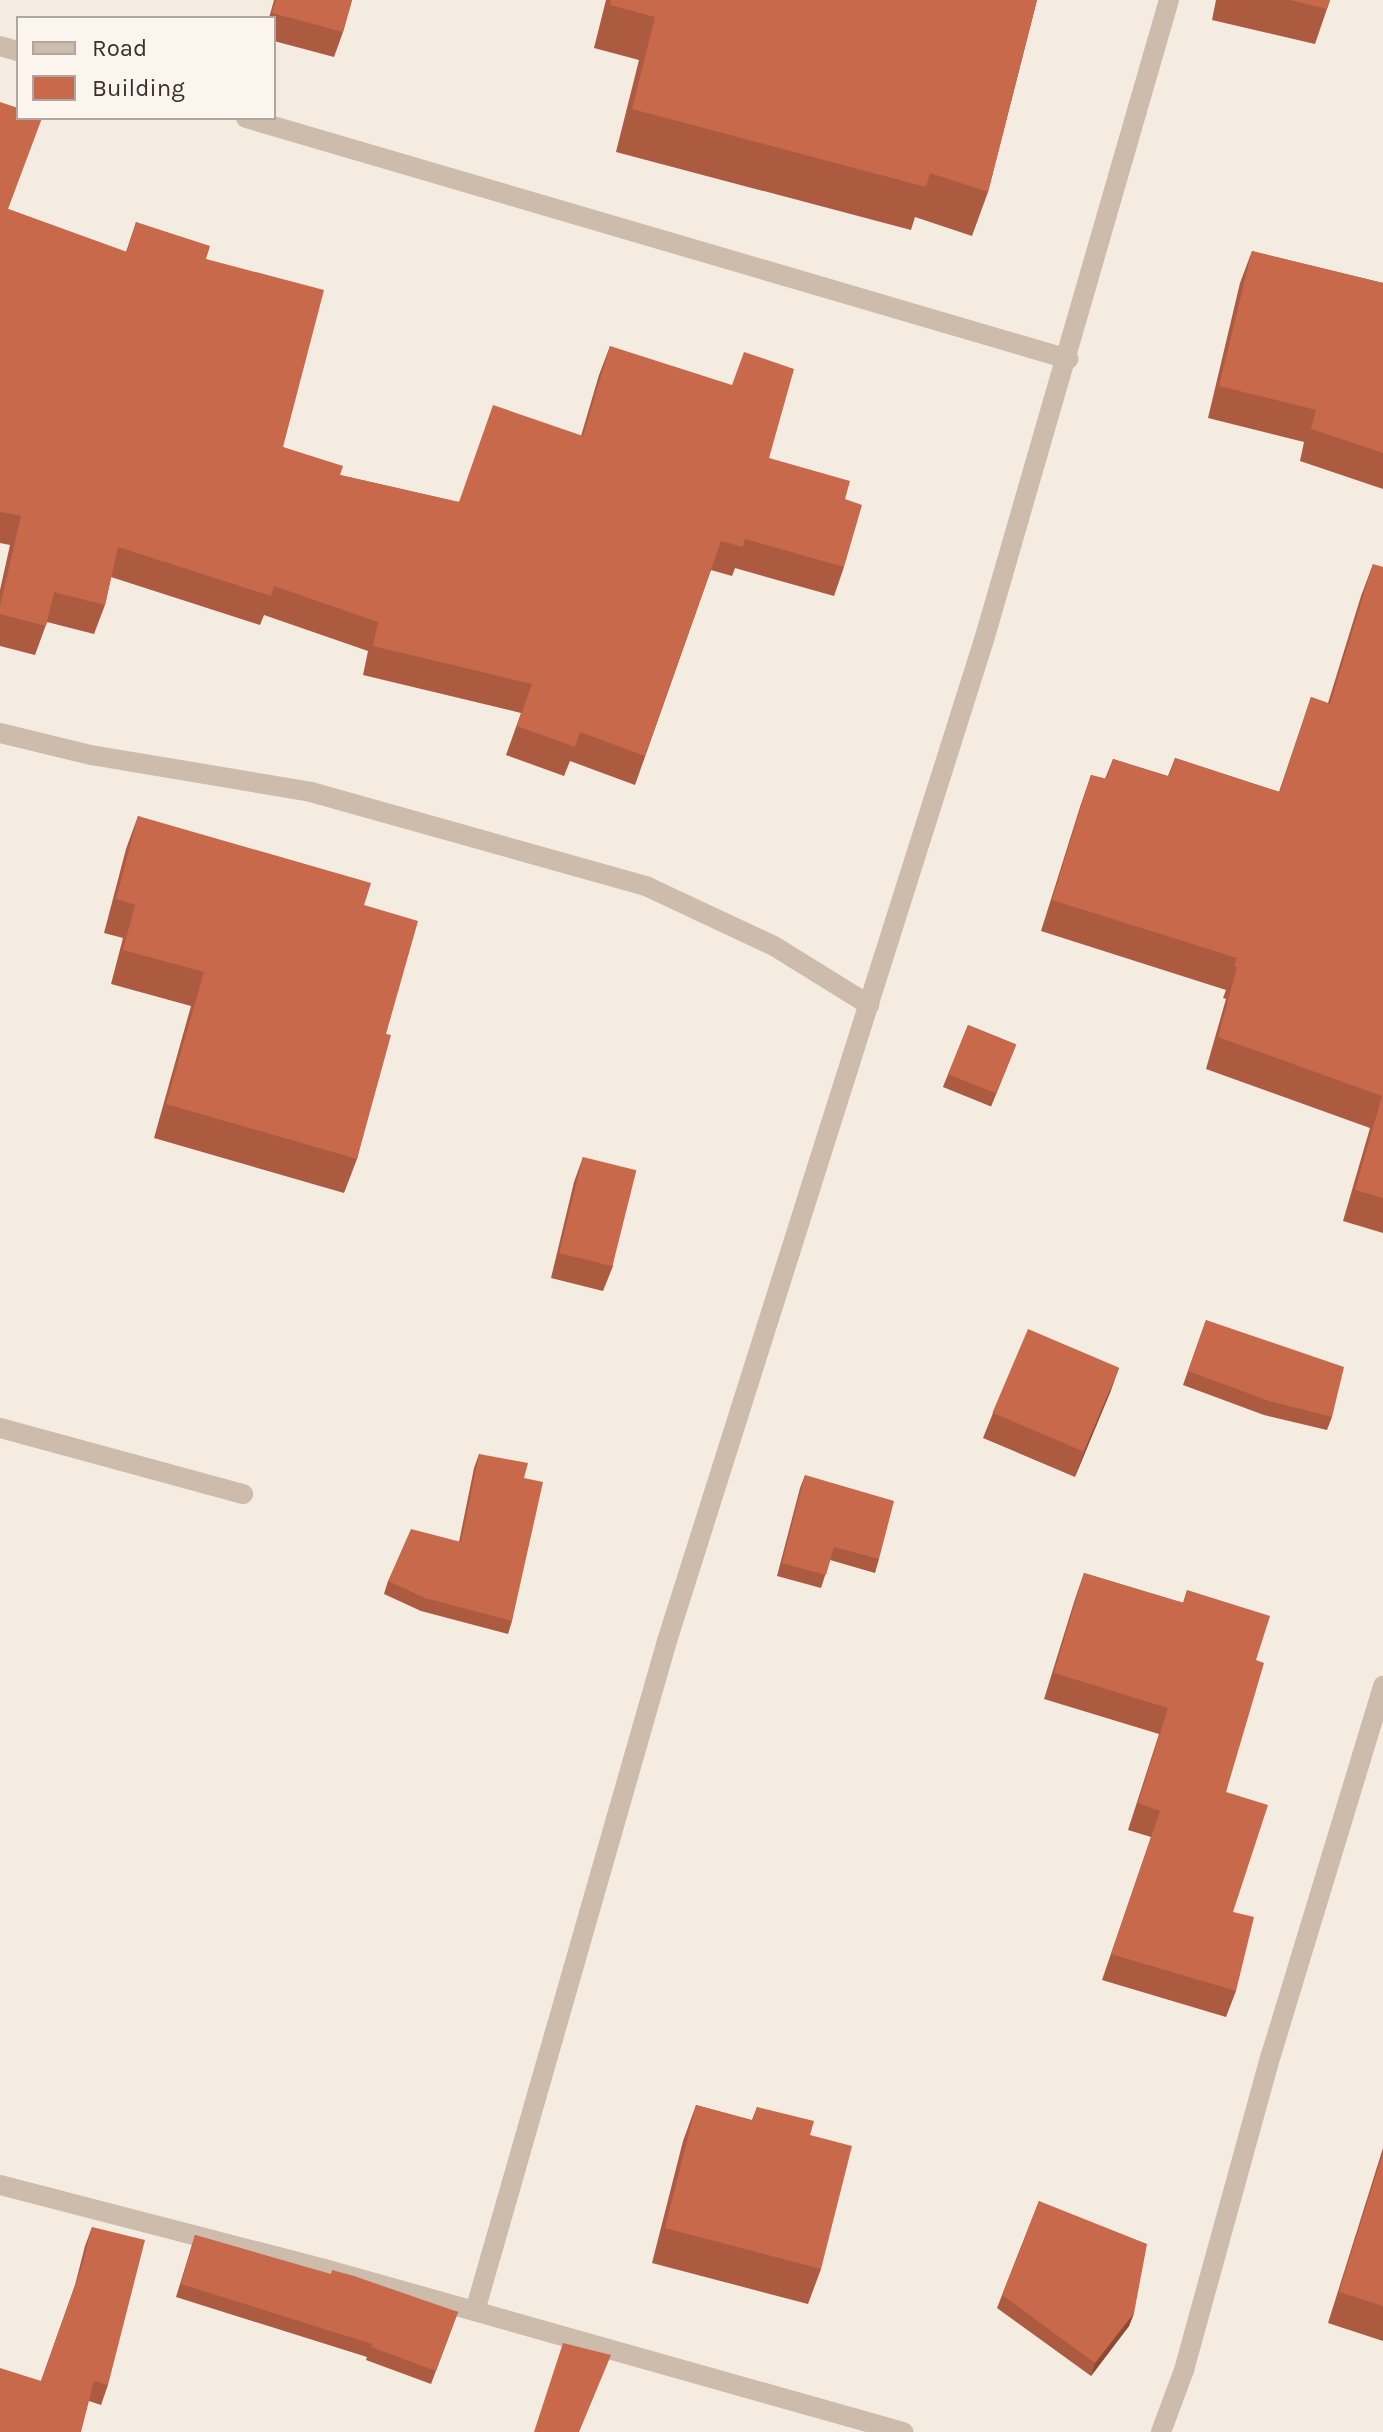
<!DOCTYPE html>
<style>
body{margin:0}
#map{position:relative;width:1383px;height:2432px;overflow:hidden;background:#f4ebe1;font-family:Karla,sans-serif}
div>[style]{position:absolute}
[style*='--x']{left:calc(var(--x)*1px);top:calc(var(--y)*1px);width:calc(var(--w)*1px);rotate:calc(var(--a)*1deg)}
.minor>*{height:20px;margin:-10px;padding:0 10px;transform-origin:10px;border-radius:10px;background:#cdbbac}
.wall>*{inset:0;background:#ac5a40;transform-origin:0 0}
.shaded-wall>*{inset:0;background:#8c4a34}
.building>*{inset:0;background:#c8694b;transform-origin:0 0}
span{translate:-50% -50%;white-space:nowrap;text-align:center;line-height:1.15;-webkit-text-stroke:6px #fbf5ee;paint-order:stroke}
.legend{position:absolute;left:16px;top:16px;width:260px;height:104px;box-sizing:border-box;background:#fbf5ee;border:2px solid #aea6a0;margin:0;padding:10px 14px;list-style:none;font-size:24px;color:#3b302b}
.legend li{display:flex;align-items:center;gap:16px;height:40px}
.legend b{width:40px;border:2px solid #aea6a0}
</style>
<div id="map">
<div class="minor">
<div style="--x:0;--y:46;--w:19;--a:16"></div>
<div style="--x:246;--y:118;--w:857;--a:16.34"></div>
<div style="--x:0;--y:733;--w:94;--a:13.6"></div>
<div style="--x:91;--y:755;--w:223;--a:9.5"></div>
<div style="--x:311;--y:792;--w:350;--a:15.7"></div>
<div style="--x:648;--y:887;--w:139;--a:25.1"></div>
<div style="--x:774;--y:946;--w:112;--a:31.8"></div>
<div style="--x:0;--y:1428;--w:252;--a:15.2"></div>
<div style="--x:0;--y:2185;--w:336;--a:14.5"></div>
<div style="--x:325;--y:2269;--w:601;--a:15.75"></div>
<div style="--x:475;--y:2311;--w:697;--a:-74.01"></div>
<div style="--x:667;--y:1641;--w:1050;--a:-72.43"></div>
<div style="--x:984;--y:640;--w:666;--a:-73.88"></div>
<div style="--x:1161;--y:2432;--w:66;--a:-69.6"></div>
<div style="--x:1184;--y:2370;--w:327;--a:-74.6"></div>
<div style="--x:1271;--y:2055;--w:386;--a:-73.1"></div>
</div>
<div class="wall">
<div style="clip-path:polygon(274px 0,352px 0,343px 32px,334px 57px,274px 41px,274px 18px,269px 18px)"></div>
<div style="clip-path:polygon(606px 0,1037px 0,988px 192px,972px 236px,915px 217px,911px 230px,616px 152px,639px 60px,594px 48px)"></div>
<div style="clip-path:polygon(1216px 0,1330px 0,1315px 44px,1212px 20px)"></div>
<div style="clip-path:polygon(0 102px,8px 209px,126px 252px,136px 222px,206px 259px,283px 447px,340px 475px,458px 502px,581px 436px,599px 375px,610px 346px,769px 458px,845px 499px,844px 567px,834px 596px,735px 568px,732px 576px,711px 570px,635px 785px,570px 761px,564px 776px,506px 755px,521px 713px,363px 675px,368px 651px,264px 615px,260px 625px,111px 577px,105px 605px,94px 634px,47px 622px,35px 655px,0 646px,0 590px,10px 545px,0 543px)"></div>
<div style="clip-path:polygon(1252px 251px,1383px 283px,1383px 489px,1300px 461px,1304px 442px,1208px 418px,1240px 283px)"></div>
<div style="clip-path:polygon(1373px 564px,1383px 863px,1383px 1233px,1343px 1221px,1370px 1128px,1206px 1069px,1226px 999px,1223px 998px,1226px 990px,1041px 931px,1080px 807px,1091px 775px,1105px 779px,1113px 759px,1168px 776px,1175px 758px,1279px 792px,1311px 697px,1328px 703px,1361px 596px)"></div>
<div style="clip-path:polygon(138px 816px,364px 905px,386px 1034px,357px 1159px,344px 1193px,154px 1138px,191px 1006px,111px 984px,123px 938px,104px 933px,126px 849px)"></div>
<div style="left:968px;top:1025px;width:52px;height:67px;rotate:22deg"></div>
<div style="clip-path:polygon(583px 1157px,613px 1266px,603px 1291px,551px 1278px,574px 1182px)"></div>
<div style="clip-path:polygon(1206px 1320px,1332px 1417px,1327px 1430px,1264px 1415px,1183px 1385px)"></div>
<div style="clip-path:polygon(1119px 1368px,1075px 1477px,983px 1438px,993px 1413px)"></div>
<div style="clip-path:polygon(479px 1454px,524px 1478px,512px 1621px,508px 1634px,421px 1611px,384px 1594px,388px 1581px,459px 1542px,474px 1468px)"></div>
<div style="clip-path:polygon(805px 1475px,879px 1559px,875px 1573px,830px 1560px,821px 1588px,777px 1576px,800px 1488px)"></div>
<div style="clip-path:polygon(1084px 1573px,1183px 1603px,1187px 1590px,1256px 1660px,1226px 1792px,1233px 1912px,1236px 1991px,1226px 2017px,1102px 1980px,1151px 1837px,1128px 1830px,1159px 1734px,1044px 1699px,1075px 1599px)"></div>
<div style="clip-path:polygon(696px 2105px,752px 2120px,757px 2107px,810px 2135px,821px 2269px,808px 2304px,652px 2263px,683px 2141px)"></div>
<div style="clip-path:polygon(1383px 2148px,1383px 2341px,1328px 2323px)"></div>
<div style="clip-path:polygon(1039px 2201px,1134px 2313px,1129px 2326px,1091px 2376px,997px 2308px)"></div>
<div style="clip-path:polygon(92px 2227px,108px 2385px,101px 2405px,89px 2401px,41px 2381px,75px 2285px,85px 2246px)"></div>
<div style="clip-path:polygon(195px 2235px,458px 2312px,431px 2384px,366px 2360px,367px 2357px,176px 2297px)"></div>
</div>
<div class="shaded-wall">
<div style="clip-path:polygon(1119px 1368px,1110px 1393px,1075px 1477px,1084px 1452px)"></div>
<div style="clip-path:polygon(1134px 2313px,1129px 2326px,1091px 2376px,1095px 2363px)"></div>
</div>
<div class="building">
<div style="clip-path:polygon(276px 0,352px 0,343px 32px,272px 13px)"></div>
<div style="clip-path:polygon(611px 0,1037px 0,988px 192px,930px 173px,926px 187px,632px 109px,655px 17px,610px 5px)"></div>
<div style="clip-path:polygon(1290px 0,1330px 0,1327px 9px)"></div>
<div style="clip-path:polygon(0 102px,18px 108px,18px 118px,42px 118px,8px 209px,127px 252px,136px 222px,210px 246px,206px 259px,324px 290px,283px 447px,343px 466px,340px 475px,459px 502px,493px 405px,583px 436px,610px 346px,732px 385px,744px 352px,794px 369px,769px 458px,850px 481px,845px 499px,862px 505px,844px 567px,745px 539px,743px 547px,721px 541px,645px 756px,580px 732px,575px 747px,517px 726px,532px 684px,373px 646px,378px 622px,274px 586px,271px 596px,118px 547px,105px 605px,54px 592px,46px 626px,0 614px,0 606px,21px 516px,0 512px)"></div>
<div style="clip-path:polygon(1252px 251px,1383px 283px,1383px 453px,1311px 429px,1316px 410px,1219px 386px)"></div>
<div style="clip-path:polygon(1373px 564px,1383px 567px,1383px 1198px,1355px 1190px,1382px 1096px,1218px 1037px,1237px 967px,1234px 966px,1237px 958px,1052px 900px,1091px 775px,1107px 779px,1113px 759px,1169px 777px,1175px 758px,1280px 792px,1311px 697px,1330px 704px)"></div>
<div style="clip-path:polygon(138px 816px,371px 883px,364px 905px,418px 921px,386px 1034px,391px 1035px,357px 1159px,166px 1104px,204px 972px,123px 950px,135px 905px,116px 899px)"></div>
<div style="left:968px;top:1025px;width:52px;height:53px;rotate:22deg"></div>
<div style="left:583px;top:1157px;width:55px;height:99px;rotate:14deg"></div>
<div style="clip-path:polygon(1206px 1320px,1344px 1367px,1332px 1417px,1269px 1401px,1188px 1371px)"></div>
<div style="left:1028px;top:1329px;width:99px;height:91px;rotate:23deg"></div>
<div style="clip-path:polygon(479px 1454px,528px 1463px,524px 1478px,543px 1482px,512px 1621px,425px 1598px,388px 1581px,411px 1529px,461px 1542px)"></div>
<div style="clip-path:polygon(805px 1475px,894px 1501px,879px 1559px,834px 1547px,826px 1575px,782px 1563px)"></div>
<div style="clip-path:polygon(1084px 1573px,1184px 1603px,1187px 1590px,1270px 1616px,1256px 1660px,1264px 1663px,1226px 1792px,1268px 1805px,1233px 1912px,1254px 1917px,1236px 1991px,1111px 1954px,1160px 1811px,1138px 1803px,1168px 1708px,1054px 1673px)"></div>
<div style="clip-path:polygon(696px 2105px,753px 2121px,757px 2107px,814px 2121px,810px 2135px,852px 2146px,821px 2269px,665px 2228px)"></div>
<div style="clip-path:polygon(1383px 2153px,1383px 2306px,1339px 2292px)"></div>
<div style="clip-path:polygon(1039px 2201px,1147px 2244px,1134px 2313px,1095px 2363px,1002px 2295px)"></div>
<div style="clip-path:polygon(92px 2227px,145px 2240px,108px 2385px,94px 2381px,81px 2432px,0 2432px,0 2368px,41px 2381px,82px 2266px)"></div>
<div style="clip-path:polygon(195px 2235px,331px 2274px,332px 2270px,354px 2276px,458px 2312px,436px 2371px,371px 2347px,372px 2344px,181px 2284px)"></div>
<div style="clip-path:polygon(563px 2343px,611px 2355px,579px 2432px,534px 2432px)"></div>
</div>
<ul class="legend">
<li><b style="height:10px;background:#cdbbac"></b>Road</li>
<li><b style="height:22px;background:#c8694b"></b>Building</li>
</ul>
</div>
